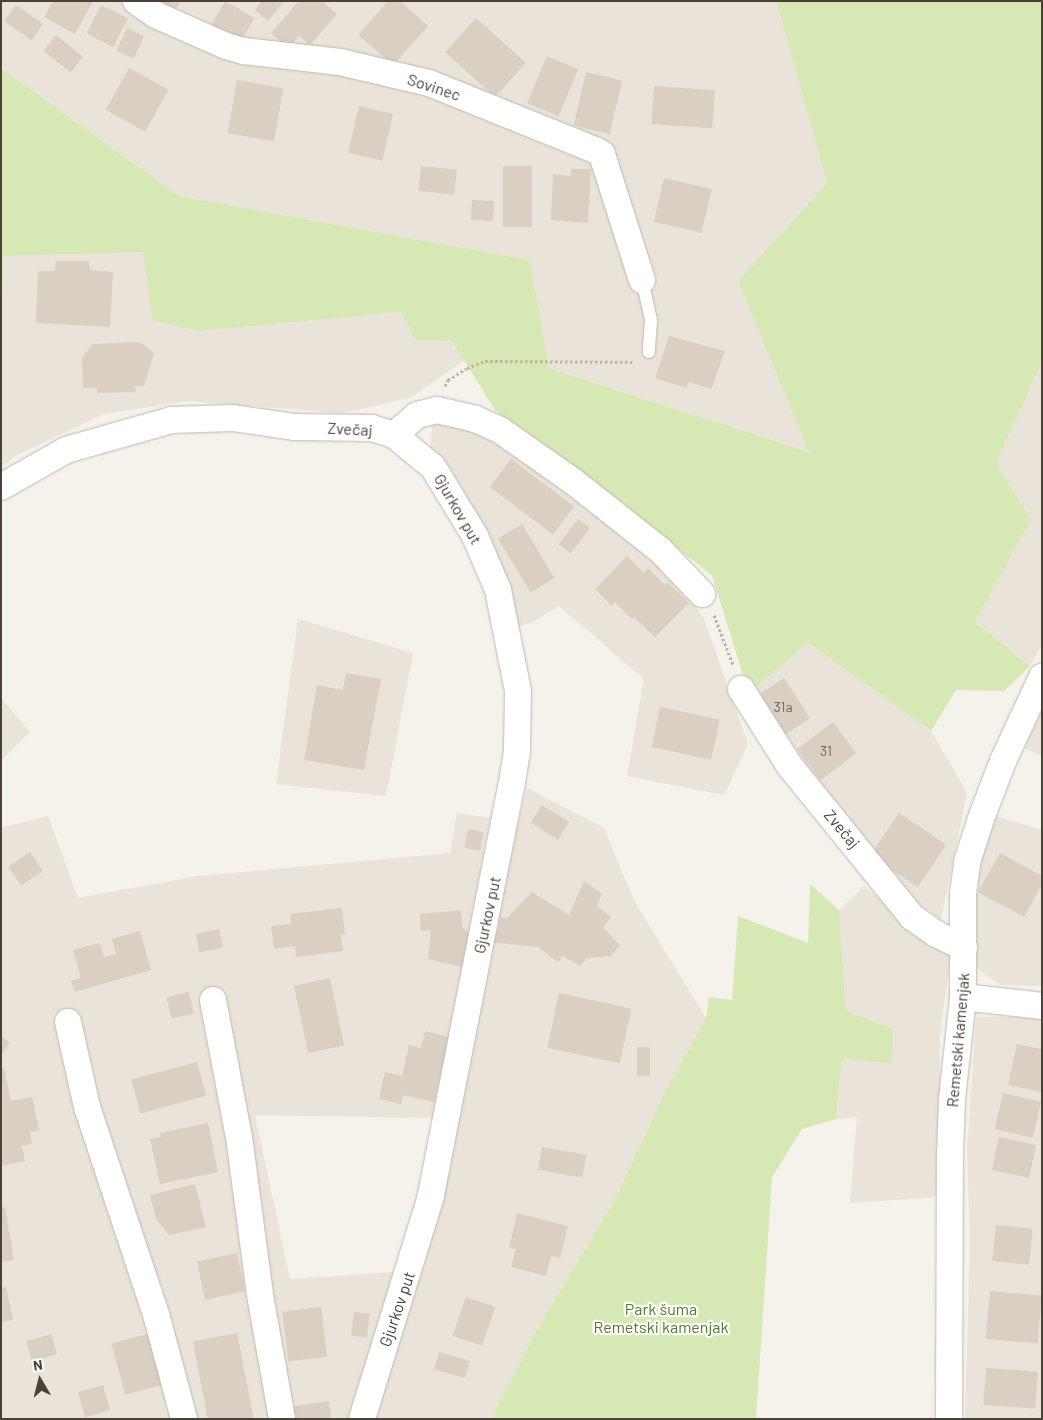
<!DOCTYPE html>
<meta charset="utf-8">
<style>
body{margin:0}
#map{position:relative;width:1043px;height:1420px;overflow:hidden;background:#f5f1eb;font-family:Barlow,sans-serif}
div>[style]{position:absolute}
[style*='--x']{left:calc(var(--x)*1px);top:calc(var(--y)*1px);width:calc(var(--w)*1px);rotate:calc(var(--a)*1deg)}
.residential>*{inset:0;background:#e9e3d9}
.green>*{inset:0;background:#d6e9b4}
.building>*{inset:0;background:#dacfc3;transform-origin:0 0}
.path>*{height:3px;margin-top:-1.5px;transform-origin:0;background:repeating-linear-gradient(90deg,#c3b39e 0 2.5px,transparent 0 5px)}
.roads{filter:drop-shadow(0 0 1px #c1b8ad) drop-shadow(0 0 1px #c1b8ad)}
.lane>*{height:12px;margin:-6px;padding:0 6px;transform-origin:6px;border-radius:6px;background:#fff}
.street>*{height:26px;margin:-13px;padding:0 13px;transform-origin:13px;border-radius:13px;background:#fff}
span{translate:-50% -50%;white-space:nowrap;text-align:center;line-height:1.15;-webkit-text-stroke:4.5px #fff;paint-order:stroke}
.number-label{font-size:14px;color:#6e645b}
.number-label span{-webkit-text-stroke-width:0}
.street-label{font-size:16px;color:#4a4138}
.park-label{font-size:16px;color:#517d2a}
.frame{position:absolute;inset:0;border:2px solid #4a4138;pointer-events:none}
.north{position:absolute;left:15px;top:1355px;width:50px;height:50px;-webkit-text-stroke:4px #fff;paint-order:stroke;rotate:352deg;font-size:14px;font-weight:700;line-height:20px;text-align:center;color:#4a4138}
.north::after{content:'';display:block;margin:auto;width:18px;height:22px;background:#4a4138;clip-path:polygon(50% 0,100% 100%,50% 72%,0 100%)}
</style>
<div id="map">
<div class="residential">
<div style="clip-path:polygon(1px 1px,776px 1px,827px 183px,738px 281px,810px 452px,549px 368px,530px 260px,179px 196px,1px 68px)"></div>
<div style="clip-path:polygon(143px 252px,200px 331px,401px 312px,415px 340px,452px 341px,465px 360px,410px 398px,342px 413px,187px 401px,104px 414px,17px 455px,1px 467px,2px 256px)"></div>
<div style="clip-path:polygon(1042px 362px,1042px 645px,1030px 666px,975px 622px,1031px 520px,996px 463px)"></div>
<div style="clip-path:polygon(433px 420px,497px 439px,672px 572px,704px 619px,748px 744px,724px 795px,627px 776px,644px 679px,559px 606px,531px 623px,515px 627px,430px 448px)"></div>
<div style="clip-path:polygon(298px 619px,413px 653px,386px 796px,276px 784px)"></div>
<div style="clip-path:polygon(808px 643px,931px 731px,967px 793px,941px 919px,905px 895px,749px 694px)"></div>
<div style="clip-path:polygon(1px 698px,30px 732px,1px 761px)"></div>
<div style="clip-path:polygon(1042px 707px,1042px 756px,1024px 748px)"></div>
<div style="clip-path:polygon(527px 788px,604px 828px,634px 901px,706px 1018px,664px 1094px,614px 1201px,536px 1331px,491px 1419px,376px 1419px,395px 1351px,498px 899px)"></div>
<div style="clip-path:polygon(457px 813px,490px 818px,434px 1118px,255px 1115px,290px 1279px,396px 1272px,348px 1419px,1px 1419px,1px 828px,48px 816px,78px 898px,199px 876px,450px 853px)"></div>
<div style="clip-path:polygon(993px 815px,1042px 830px,1042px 986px,1000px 985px,975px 967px,975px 896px,981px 848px)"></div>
<div style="clip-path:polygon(864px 886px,951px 955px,940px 1034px,939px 1197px,850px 1203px,857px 1117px,836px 1119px,842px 1059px,892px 1064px,892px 1029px,846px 1011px,839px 910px)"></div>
<div style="clip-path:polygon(1042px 1016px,1042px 1419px,965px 1419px,970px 1241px,967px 1151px,976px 1017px)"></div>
</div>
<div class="green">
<div style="clip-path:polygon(776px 1px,1042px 1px,1042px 362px,996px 463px,1031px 520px,975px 622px,1030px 666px,1004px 691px,956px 690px,931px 731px,808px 643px,749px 694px,712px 575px,495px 410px,452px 341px,415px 340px,401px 312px,200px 331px,153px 321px,143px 252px,3px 256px,1px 339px,1px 68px,179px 196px,530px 260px,549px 368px,809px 452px,738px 281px,827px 183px)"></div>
<div style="clip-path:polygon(810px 884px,839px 910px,846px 1011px,893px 1029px,892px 1064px,842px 1059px,836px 1119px,802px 1129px,772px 1177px,756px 1419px,491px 1419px,536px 1331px,614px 1201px,664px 1094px,706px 1018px,709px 997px,732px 1000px,738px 916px,808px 943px)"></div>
</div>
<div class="building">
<div style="clip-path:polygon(53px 1px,93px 1px,75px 34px,44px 17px)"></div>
<div style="clip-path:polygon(153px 1px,181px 1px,173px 14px)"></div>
<div style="left:225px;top:1px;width:34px;height:29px;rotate:30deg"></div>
<div style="clip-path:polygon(262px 1px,282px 1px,283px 2px,268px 21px,255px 10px)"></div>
<div style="clip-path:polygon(299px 1px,322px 1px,337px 14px,310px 45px,299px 36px,288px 48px,271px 33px)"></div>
<div style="clip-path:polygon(388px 1px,400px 1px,428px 26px,393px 65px,358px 35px)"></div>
<div style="left:16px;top:5px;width:33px;height:20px;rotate:35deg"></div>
<div style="left:101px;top:5px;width:30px;height:32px;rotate:27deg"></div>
<div style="left:476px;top:18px;width:67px;height:46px;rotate:42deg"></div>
<div style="left:127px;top:28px;width:19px;height:25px;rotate:25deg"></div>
<div style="left:56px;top:35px;width:35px;height:20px;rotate:39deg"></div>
<div style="left:547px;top:56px;width:34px;height:51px;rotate:23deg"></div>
<div style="left:129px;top:68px;width:45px;height:48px;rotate:29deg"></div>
<div style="left:586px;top:72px;width:37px;height:55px;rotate:13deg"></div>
<div style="left:237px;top:80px;width:47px;height:54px;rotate:10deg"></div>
<div style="left:654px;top:86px;width:61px;height:38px;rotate:4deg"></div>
<div style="left:359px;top:106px;width:35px;height:48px;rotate:13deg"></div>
<div style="left:421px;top:166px;width:36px;height:25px;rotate:6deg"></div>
<div style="left:503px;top:166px;width:29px;height:61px"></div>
<div style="clip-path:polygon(571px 169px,591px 169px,588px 223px,551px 220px,553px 174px,571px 176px)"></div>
<div style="left:664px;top:178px;width:49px;height:45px;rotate:13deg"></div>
<div style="left:472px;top:200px;width:22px;height:20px;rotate:3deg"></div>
<div style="clip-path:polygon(56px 261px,89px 261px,90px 270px,113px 272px,110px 327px,36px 323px,38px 271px,55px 271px)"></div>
<div style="clip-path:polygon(669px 336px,725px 351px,711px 389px,689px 382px,686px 388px,655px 378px)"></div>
<div style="clip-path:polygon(140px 342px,154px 353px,144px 386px,135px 386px,136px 392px,97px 393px,97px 388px,83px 388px,82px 358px,92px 344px)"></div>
<div style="left:511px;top:459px;width:79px;height:35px;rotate:37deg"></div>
<div style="left:578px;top:519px;width:15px;height:32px;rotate:37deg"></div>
<div style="left:522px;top:524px;width:63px;height:28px;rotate:59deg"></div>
<div style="clip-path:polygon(627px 556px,644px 573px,648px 568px,665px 585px,668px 583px,689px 603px,655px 637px,634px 617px,632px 619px,615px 602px,612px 606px,595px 589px)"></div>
<div style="clip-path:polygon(346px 673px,381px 679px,364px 770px,304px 760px,317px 685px,343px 690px)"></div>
<div style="left:784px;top:678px;width:48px;height:35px;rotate:57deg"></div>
<div style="left:660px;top:707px;width:61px;height:41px;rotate:12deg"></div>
<div style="left:833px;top:722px;width:39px;height:45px;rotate:53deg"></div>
<div style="left:542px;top:805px;width:32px;height:21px;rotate:32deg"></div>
<div style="left:899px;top:813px;width:57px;height:51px;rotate:34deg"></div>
<div style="left:468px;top:829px;width:16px;height:19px;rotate:11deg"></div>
<div style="left:30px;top:852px;width:23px;height:26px;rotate:56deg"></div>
<div style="clip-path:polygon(1000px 853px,1042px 876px,1042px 884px,1024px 917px,978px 892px)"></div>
<div style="clip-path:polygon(584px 881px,602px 894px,597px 906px,611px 917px,603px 927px,620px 945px,611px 956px,587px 958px,580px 966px,563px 956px,558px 962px,538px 947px,490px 942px,491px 936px,498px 932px,500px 916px,506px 919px,532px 892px,569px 915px)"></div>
<div style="clip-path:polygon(342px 908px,345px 934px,341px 935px,343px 951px,296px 957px,295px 946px,274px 949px,271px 926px,291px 924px,290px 914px)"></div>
<div style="clip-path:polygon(461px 910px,462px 927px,473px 937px,466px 968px,428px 959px,431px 930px,421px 931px,420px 914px)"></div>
<div style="left:219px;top:929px;width:19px;height:24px;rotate:78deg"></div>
<div style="clip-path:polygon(140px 931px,151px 970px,75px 992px,71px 981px,81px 978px,73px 950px,100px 943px,104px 957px,116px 954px,112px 939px)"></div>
<div style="left:330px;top:978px;width:69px;height:37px;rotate:78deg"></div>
<div style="left:189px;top:992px;width:22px;height:23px;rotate:77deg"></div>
<div style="left:559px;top:993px;width:74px;height:56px;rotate:12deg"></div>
<div style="clip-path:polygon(425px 1031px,449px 1037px,434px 1102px,403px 1095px,401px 1104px,379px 1099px,385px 1072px,402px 1076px,409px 1045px,421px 1048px)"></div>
<div style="clip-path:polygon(1px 1036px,10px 1043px,1px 1055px)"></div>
<div style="clip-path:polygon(1017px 1044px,1042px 1049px,1042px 1092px,1008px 1085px)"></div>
<div style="left:637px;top:1047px;width:13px;height:29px"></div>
<div style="left:197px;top:1062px;width:35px;height:68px;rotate:75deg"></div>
<div style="clip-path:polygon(1px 1068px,4px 1068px,11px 1101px,32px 1097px,39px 1130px,30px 1132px,32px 1144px,22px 1146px,25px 1161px,1px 1166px)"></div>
<div style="left:1003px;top:1093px;width:39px;height:37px;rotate:13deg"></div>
<div style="clip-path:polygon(208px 1123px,218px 1172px,160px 1184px,150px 1139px,161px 1137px,160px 1133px)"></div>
<div style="left:999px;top:1137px;width:38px;height:34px;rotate:12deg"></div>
<div style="left:542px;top:1147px;width:45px;height:23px;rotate:10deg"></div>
<div style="clip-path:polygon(195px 1184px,206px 1227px,169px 1235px,156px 1219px,150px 1195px)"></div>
<div style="clip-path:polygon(5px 1207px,14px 1260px,1px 1262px,1px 1208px)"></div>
<div style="clip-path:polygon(517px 1213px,568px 1226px,560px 1258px,551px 1256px,546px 1276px,511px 1267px,516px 1249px,509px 1248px)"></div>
<div style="left:996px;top:1225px;width:37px;height:36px;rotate:6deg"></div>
<div style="left:237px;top:1253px;width:39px;height:41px;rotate:78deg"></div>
<div style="clip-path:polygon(6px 1287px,13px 1320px,1px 1322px,1px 1288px)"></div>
<div style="left:990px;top:1291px;width:52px;height:48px;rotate:5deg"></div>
<div style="left:466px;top:1297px;width:31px;height:41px;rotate:19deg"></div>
<div style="left:321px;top:1307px;width:50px;height:39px;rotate:83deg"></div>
<div style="left:354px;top:1312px;width:16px;height:24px;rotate:7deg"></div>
<div style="left:151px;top:1333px;width:53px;height:41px;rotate:75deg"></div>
<div style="left:237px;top:1333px;width:87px;height:45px;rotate:79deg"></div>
<div style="left:51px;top:1334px;width:21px;height:26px;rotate:73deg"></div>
<div style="left:439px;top:1352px;width:32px;height:18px;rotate:16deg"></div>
<div style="left:986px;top:1368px;width:52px;height:37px;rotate:4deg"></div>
<div style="left:103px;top:1385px;width:26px;height:26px;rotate:74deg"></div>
<div style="clip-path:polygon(329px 1401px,331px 1419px,291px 1419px,289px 1407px)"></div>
</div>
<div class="path">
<div style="--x:445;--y:386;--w:7;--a:-63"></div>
<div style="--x:448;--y:380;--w:22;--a:-32"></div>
<div style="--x:467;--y:368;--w:19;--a:-21"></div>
<div style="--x:485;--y:361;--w:148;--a:0.4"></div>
<div style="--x:714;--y:615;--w:53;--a:69.2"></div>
</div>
<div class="roads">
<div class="lane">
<div style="--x:642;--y:280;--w:41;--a:77.3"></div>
<div style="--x:651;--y:320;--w:32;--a:94"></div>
</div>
<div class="street">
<div style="--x:136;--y:1;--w:24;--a:35"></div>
<div style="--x:156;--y:15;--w:77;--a:23.9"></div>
<div style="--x:226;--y:46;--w:19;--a:16"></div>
<div style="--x:244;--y:51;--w:97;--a:6.5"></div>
<div style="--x:340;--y:62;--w:91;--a:13.3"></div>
<div style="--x:429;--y:83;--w:181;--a:22"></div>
<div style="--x:597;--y:151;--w:6;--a:31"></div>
<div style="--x:602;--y:154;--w:10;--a:73"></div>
<div style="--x:605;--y:164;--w:122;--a:72.3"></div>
<div style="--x:394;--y:435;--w:30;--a:-41"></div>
<div style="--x:417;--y:415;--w:21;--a:-14"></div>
<div style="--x:437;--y:410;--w:39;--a:13"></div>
<div style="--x:475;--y:419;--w:27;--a:24"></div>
<div style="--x:500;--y:430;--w:90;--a:35.1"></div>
<div style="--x:574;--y:482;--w:110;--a:38.3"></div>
<div style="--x:660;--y:550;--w:61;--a:46.3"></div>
<div style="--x:1;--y:487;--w:75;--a:-29.6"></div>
<div style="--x:66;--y:450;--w:109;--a:-15.9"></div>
<div style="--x:171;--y:420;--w:62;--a:-1.8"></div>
<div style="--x:233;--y:418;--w:63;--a:8.3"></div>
<div style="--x:295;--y:427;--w:77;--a:0.7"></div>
<div style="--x:372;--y:428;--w:23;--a:18"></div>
<div style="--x:394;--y:435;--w:50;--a:39.4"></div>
<div style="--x:433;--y:467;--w:81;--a:58.7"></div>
<div style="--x:475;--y:536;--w:59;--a:66.9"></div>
<div style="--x:498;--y:590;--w:103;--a:78.8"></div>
<div style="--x:518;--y:691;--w:60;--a:91"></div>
<div style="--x:517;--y:751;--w:36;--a:99"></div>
<div style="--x:511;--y:787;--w:417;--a:101.1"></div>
<div style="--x:431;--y:1196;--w:233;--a:107.2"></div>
<div style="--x:741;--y:689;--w:90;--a:57.7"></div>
<div style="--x:789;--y:765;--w:196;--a:51"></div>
<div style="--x:912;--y:917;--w:29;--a:35"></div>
<div style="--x:936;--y:934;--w:31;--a:25"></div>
<div style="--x:963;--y:997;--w:80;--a:6.5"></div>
<div style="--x:213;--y:1000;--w:139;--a:79.3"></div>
<div style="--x:239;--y:1137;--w:159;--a:82.4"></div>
<div style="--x:260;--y:1295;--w:126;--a:79.9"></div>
<div style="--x:68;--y:1022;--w:87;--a:77.4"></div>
<div style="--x:87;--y:1107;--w:222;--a:71.6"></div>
<div style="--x:157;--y:1318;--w:105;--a:75"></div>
<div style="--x:949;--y:1419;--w:265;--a:-89.8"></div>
<div style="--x:950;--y:1154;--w:55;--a:-87.9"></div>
<div style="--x:952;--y:1099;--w:103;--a:-83.8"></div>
<div style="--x:963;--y:997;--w:104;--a:-90"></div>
<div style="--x:963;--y:893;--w:34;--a:-82"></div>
<div style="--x:968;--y:859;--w:40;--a:-72"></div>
<div style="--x:980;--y:821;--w:64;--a:-69"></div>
<div style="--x:1003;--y:761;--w:93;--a:-65.1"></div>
</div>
</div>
<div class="number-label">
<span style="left:783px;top:707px">31a</span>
<span style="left:826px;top:751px">31</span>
</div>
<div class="street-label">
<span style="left:434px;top:87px;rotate:18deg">Sovinec</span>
<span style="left:350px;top:429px;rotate:3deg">Zvečaj</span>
<span style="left:458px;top:509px;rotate:60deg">Gjurkov put</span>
<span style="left:842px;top:829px;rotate:50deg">Zvečaj</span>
<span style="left:487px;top:915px;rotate:-78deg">Gjurkov put</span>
<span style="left:958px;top:1040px;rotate:-85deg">Remetski kamenjak</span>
<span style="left:397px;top:1309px;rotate:-71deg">Gjurkov put</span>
</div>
<div class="park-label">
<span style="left:661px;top:1318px">Park šuma<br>Remetski kamenjak</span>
</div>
<div class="frame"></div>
<div class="north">N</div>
</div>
